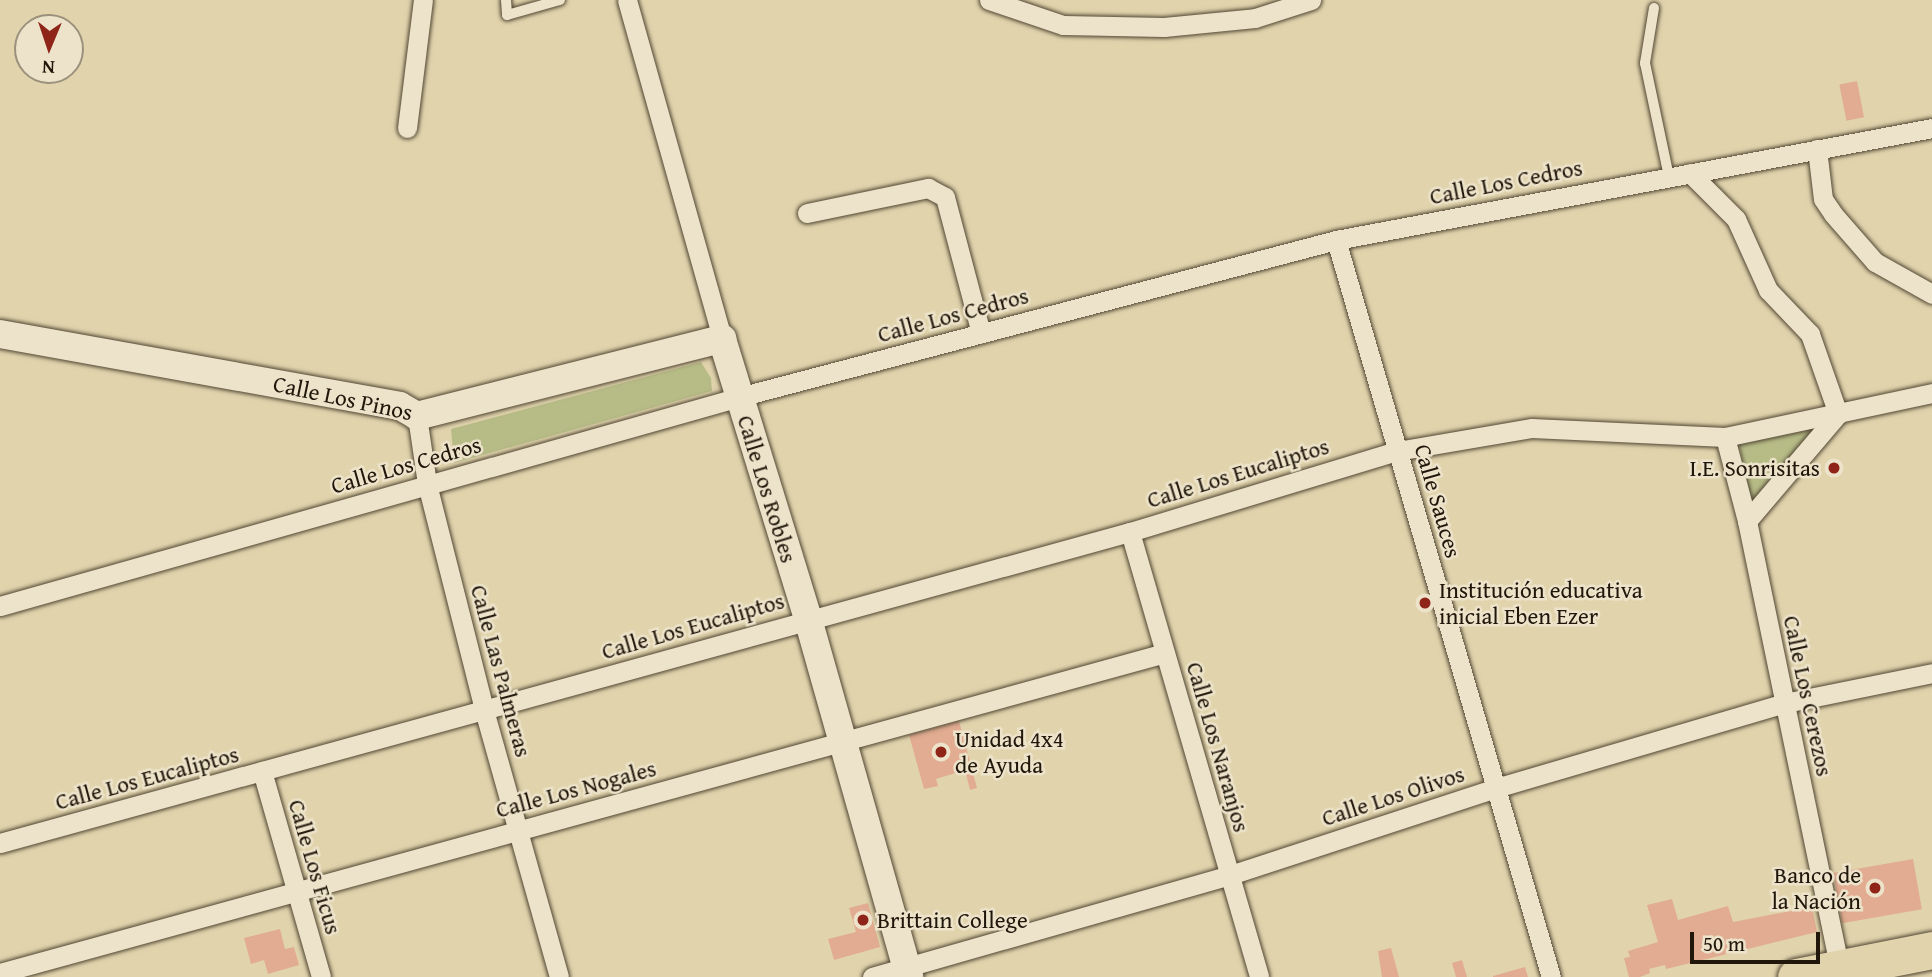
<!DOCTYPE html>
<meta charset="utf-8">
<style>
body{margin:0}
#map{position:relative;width:1932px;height:977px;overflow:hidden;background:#e1d4ad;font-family:"Gentium Book Plus",serif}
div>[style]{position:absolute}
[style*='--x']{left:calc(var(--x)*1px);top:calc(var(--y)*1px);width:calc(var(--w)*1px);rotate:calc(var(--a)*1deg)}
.green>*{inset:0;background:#b7bc87}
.building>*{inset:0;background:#e1ac91;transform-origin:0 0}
.roads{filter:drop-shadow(0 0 2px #514633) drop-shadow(0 0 2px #514633)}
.lane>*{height:10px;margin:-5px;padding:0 5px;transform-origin:5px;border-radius:5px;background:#ece3ca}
.street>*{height:19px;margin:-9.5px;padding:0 9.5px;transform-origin:9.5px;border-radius:9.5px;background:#ece3ca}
.secondary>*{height:28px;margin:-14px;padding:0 14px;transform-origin:14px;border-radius:14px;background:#ece3ca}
.highway>*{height:37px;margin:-18.5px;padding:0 18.5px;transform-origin:18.5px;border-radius:18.5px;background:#e1d4ad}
.dots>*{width:19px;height:19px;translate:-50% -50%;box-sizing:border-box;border:4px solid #ece3ca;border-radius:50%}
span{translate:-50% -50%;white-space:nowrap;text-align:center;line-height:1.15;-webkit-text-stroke:5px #ece3ca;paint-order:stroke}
.street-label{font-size:23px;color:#21160a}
.poi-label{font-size:23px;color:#21160a}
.right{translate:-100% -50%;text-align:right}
.left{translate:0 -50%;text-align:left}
.north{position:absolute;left:14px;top:14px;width:70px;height:70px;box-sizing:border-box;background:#ece3ca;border:2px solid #9b917d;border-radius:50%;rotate:182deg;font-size:19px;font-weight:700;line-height:28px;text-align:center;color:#21160a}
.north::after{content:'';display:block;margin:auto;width:24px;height:32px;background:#8f2418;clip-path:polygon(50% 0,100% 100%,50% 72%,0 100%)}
.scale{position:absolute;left:1690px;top:932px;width:130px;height:32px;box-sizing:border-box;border:4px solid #21160a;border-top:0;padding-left:9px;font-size:21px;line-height:24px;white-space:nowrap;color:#21160a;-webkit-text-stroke:5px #ece3ca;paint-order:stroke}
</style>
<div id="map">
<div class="green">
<div style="clip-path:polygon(701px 362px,711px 378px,712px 391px,454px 463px,451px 429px)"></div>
<div style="clip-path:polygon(1814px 429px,1751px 502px,1739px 444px)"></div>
</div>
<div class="building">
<div style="left:1857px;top:81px;width:37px;height:18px;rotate:79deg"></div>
<div style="clip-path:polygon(959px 721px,977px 788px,970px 790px,965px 770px,936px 779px,938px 786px,924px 789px,909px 735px)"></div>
<div style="left:1913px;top:859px;width:51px;height:81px;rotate:80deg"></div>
<div style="clip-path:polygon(1672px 899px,1678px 920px,1728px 906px,1733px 922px,1812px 907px,1817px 932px,1666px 969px,1665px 965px,1649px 969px,1650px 973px,1640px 977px,1629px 977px,1624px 958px,1630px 957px,1628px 951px,1658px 942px,1647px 905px)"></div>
<div style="clip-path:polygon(868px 903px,880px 947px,834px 960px,828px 939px,856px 932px,849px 908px)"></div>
<div style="clip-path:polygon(280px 929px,285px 949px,294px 947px,299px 965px,268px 974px,264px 960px,251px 964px,244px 938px)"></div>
<div style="clip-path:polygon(1391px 948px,1399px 977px,1382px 977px,1378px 951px)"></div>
<div style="clip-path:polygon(1462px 960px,1467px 977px,1456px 977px,1452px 963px)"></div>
<div style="clip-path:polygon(1525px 967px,1528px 977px,1493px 977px,1493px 976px)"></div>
</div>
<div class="roads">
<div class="lane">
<div style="--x:506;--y:0;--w:15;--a:86"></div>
<div style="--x:507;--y:15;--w:55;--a:-15.8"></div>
<div style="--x:1654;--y:8;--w:56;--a:99.3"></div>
<div style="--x:1645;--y:63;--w:116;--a:78.1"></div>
</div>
<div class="street">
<div style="--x:627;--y:0;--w:352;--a:74.3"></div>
<div style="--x:989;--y:0;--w:78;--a:18.7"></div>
<div style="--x:1063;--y:25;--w:101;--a:1.1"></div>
<div style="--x:1164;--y:27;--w:91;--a:-5.6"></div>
<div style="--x:1255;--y:18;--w:59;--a:-17.8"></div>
<div style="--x:407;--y:128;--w:129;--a:-82.9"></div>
<div style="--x:1817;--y:149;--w:50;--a:83.2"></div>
<div style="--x:1823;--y:199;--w:18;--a:56"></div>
<div style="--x:1833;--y:214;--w:64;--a:48.8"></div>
<div style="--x:1875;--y:262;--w:65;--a:29.3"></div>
<div style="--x:1690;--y:173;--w:65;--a:45"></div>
<div style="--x:1736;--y:219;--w:78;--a:65.7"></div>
<div style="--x:1768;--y:290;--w:61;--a:46.3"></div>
<div style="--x:1810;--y:334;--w:85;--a:70.7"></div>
<div style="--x:807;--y:213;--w:124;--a:-11.7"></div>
<div style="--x:928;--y:188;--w:19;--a:28"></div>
<div style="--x:945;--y:197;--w:141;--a:75.2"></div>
<div style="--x:1336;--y:240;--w:768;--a:73.74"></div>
<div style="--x:417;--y:416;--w:69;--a:81.6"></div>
<div style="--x:427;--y:484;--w:233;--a:75.8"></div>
<div style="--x:484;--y:710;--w:277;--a:74.3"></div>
<div style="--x:1725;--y:437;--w:87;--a:75.3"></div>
<div style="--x:1747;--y:521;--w:455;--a:78.3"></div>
<div style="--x:1747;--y:521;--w:140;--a:-49.6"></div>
<div style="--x:1130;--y:532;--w:463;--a:73.8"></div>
<div style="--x:0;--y:606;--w:768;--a:-15.79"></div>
<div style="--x:739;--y:397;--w:617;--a:-14.73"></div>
<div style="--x:1336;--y:240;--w:606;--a:-10.64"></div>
<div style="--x:262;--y:771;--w:214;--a:74"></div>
<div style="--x:0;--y:843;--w:1172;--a:-15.39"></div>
<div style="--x:1130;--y:532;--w:279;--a:-16.9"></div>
<div style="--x:1397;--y:451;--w:137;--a:-9.7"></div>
<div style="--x:1532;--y:428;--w:193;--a:2.7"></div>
<div style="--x:1725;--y:437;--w:212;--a:-12"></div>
<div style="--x:0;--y:973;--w:1208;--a:-15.36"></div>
<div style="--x:872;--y:977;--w:372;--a:-15.9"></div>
<div style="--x:1230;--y:875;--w:280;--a:-18.1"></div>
<div style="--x:1496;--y:788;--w:301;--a:-16.4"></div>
<div style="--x:1785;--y:703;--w:150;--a:-11.5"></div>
</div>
<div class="secondary">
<div style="--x:0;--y:334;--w:406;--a:10.2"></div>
<div style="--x:400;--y:406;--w:20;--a:30"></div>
<div style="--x:417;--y:416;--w:315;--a:-14.2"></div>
<div style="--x:722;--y:339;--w:293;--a:72.9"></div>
<div style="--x:808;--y:619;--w:372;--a:74.2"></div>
</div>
<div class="highway">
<div style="--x:1796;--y:977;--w:139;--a:-11.2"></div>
</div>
</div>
<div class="dots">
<div style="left:1834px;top:468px;background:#8f2418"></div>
<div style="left:1425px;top:603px;background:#8f2418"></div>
<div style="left:941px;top:752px;background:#8f2418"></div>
<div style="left:1875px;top:888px;background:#8f2418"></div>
<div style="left:863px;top:920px;background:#8f2418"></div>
</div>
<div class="street-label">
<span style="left:1506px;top:182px;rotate:-11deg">Calle Los Cedros</span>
<span style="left:953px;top:315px;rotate:-15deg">Calle Los Cedros</span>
<span style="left:343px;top:398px;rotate:12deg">Calle Los Pinos</span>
<span style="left:406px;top:465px;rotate:-16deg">Calle Los Cedros</span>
<span style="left:1238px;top:473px;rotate:-17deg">Calle Los Eucaliptos</span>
<span style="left:767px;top:489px;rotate:73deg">Calle Los Robles</span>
<span style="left:1438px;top:501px;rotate:74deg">Calle Sauces</span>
<span style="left:693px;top:626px;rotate:-16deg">Calle Los Eucaliptos</span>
<span style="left:501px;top:671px;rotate:75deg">Calle Las Palmeras</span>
<span style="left:1808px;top:696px;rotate:78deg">Calle Los Cerezos</span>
<span style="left:1218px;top:747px;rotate:74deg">Calle Los Naranjos</span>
<span style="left:147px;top:778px;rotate:-15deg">Calle Los Eucaliptos</span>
<span style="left:576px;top:789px;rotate:-15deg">Calle Los Nogales</span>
<span style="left:1393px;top:796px;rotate:-18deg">Calle Los Olivos</span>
<span style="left:315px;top:867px;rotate:74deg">Calle Los Ficus</span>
</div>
<div class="poi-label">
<span class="right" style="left:1820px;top:468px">I.E. Sonrisitas</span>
<span class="left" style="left:1439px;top:603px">Institución educativa<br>inicial Eben Ezer</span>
<span class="left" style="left:955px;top:752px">Unidad 4x4<br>de Ayuda</span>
<span class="right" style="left:1861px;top:888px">Banco de<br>la Nación</span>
<span class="left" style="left:877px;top:920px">Brittain College</span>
</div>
<div class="north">N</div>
<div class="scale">50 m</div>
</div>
